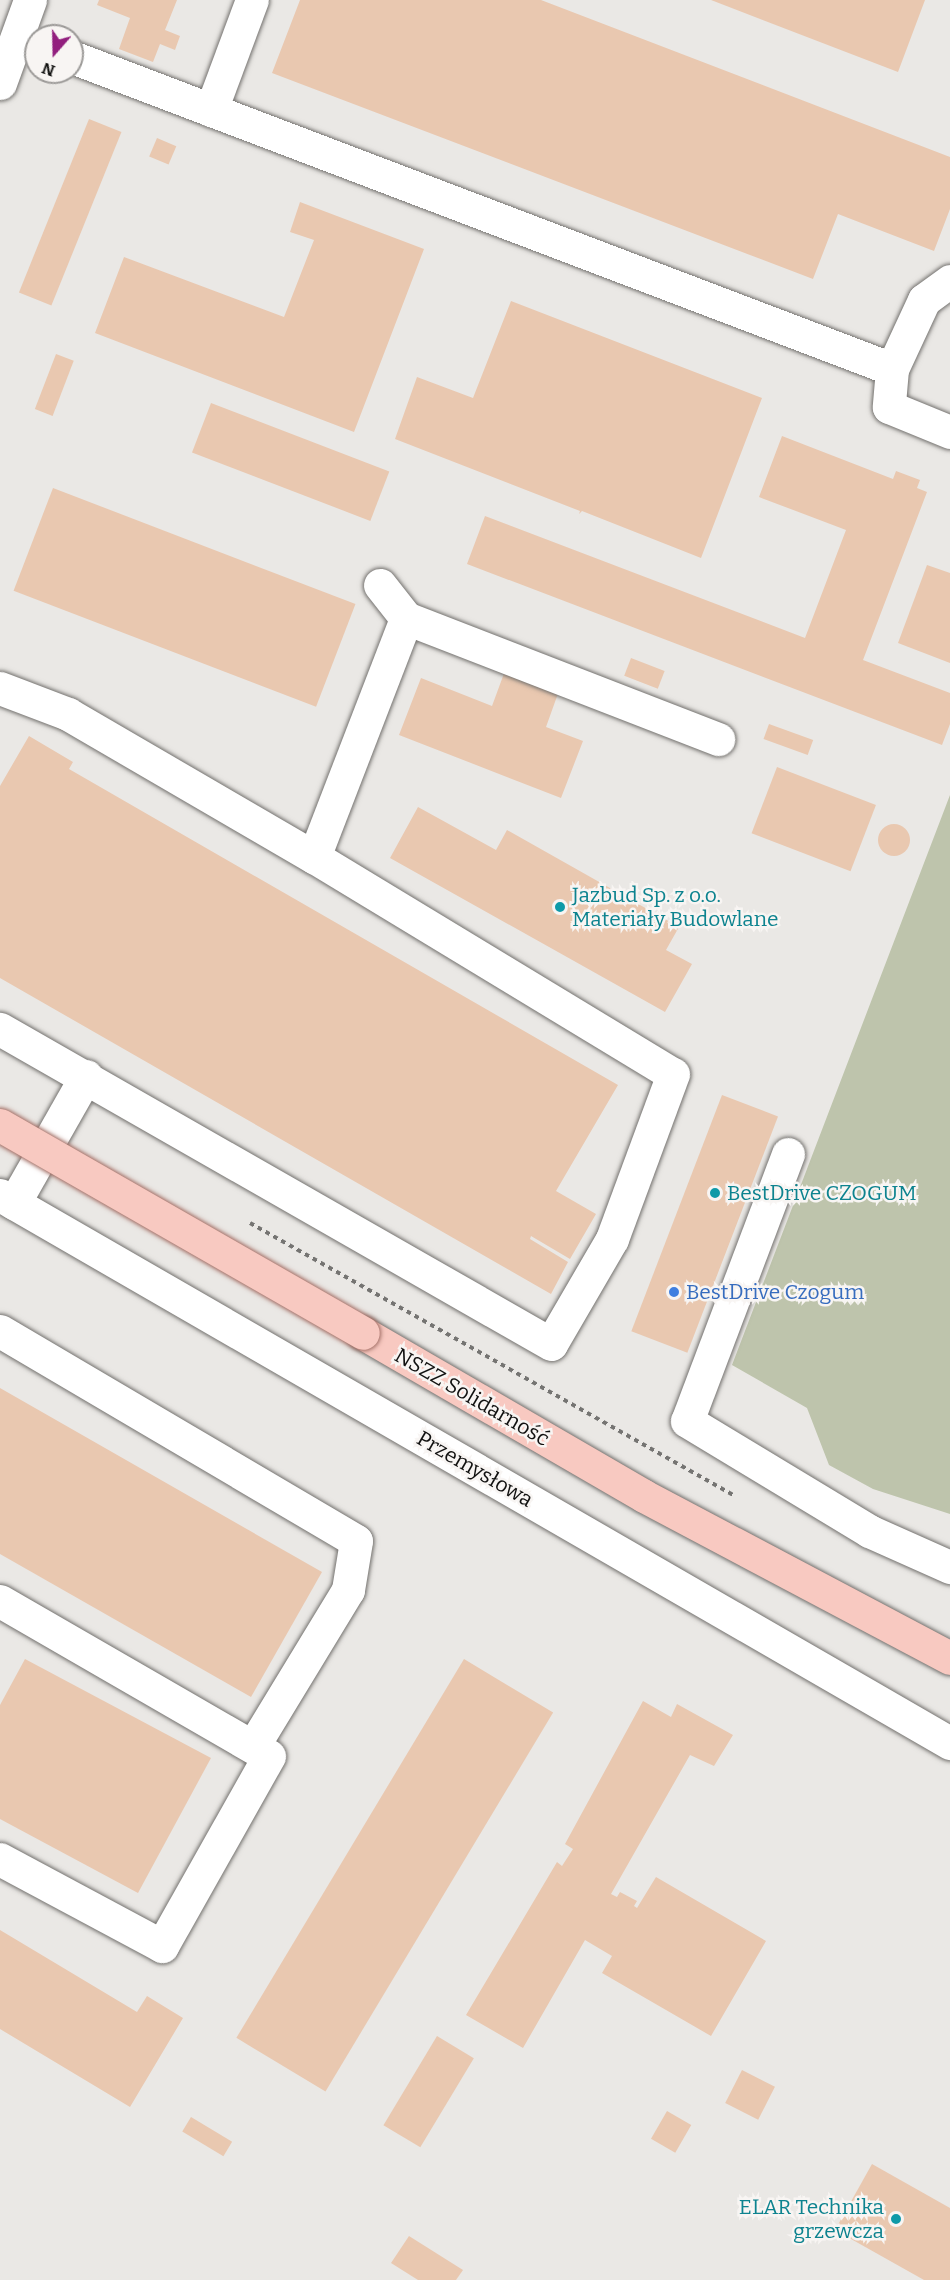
<!DOCTYPE html>
<meta charset="utf-8">
<style>
body{margin:0}
#map{position:relative;width:950px;height:2280px;overflow:hidden;background:#eae8e5;font-family:Bitter,serif}
div>[style]{position:absolute}
[style*='--x']{left:calc(var(--x)*1px);top:calc(var(--y)*1px);width:calc(var(--w)*1px);rotate:calc(var(--a)*1deg)}
.green>*{inset:0;background:#bec4ac}
.building>*{inset:0;background:#e9c8b0;transform-origin:0 0}
.round{border-radius:50%}
.path>*{height:4px;margin-top:-2px;transform-origin:0;background:repeating-linear-gradient(90deg,#757472 0 4.5px,transparent 0 9px)}
.roads{filter:drop-shadow(0 0 2px #73716e) drop-shadow(0 0 2px #73716e)}
.minor>*{height:33px;margin:-16.5px;padding:0 16.5px;transform-origin:16.5px;border-radius:16.5px;background:#fff}
.major>*{height:33px;margin:-16.5px;padding:0 16.5px;transform-origin:16.5px;border-radius:16.5px;background:#f8c9c1}
.bridges{filter:drop-shadow(0 0 2px #a47168) drop-shadow(0 0 2px #a47168)}
.major-bridge>*{height:33px;margin:-16.5px;padding:0 16.5px;transform-origin:16.5px;border-radius:16.5px;background:#f8c9c1}
.dots>*{width:16px;height:16px;translate:-50% -50%;box-sizing:border-box;border:3px solid #f8f5f3;border-radius:50%}
span{translate:-50% -50%;white-space:nowrap;text-align:center;line-height:1.15;-webkit-text-stroke:5px #f8f5f3;paint-order:stroke}
.culture-label{font-size:21px;color:#0d838f}
.left{translate:0 -50%;text-align:left}
.right{translate:-100% -50%;text-align:right}
.shop-label{font-size:21px;color:#366cbe}
.street-label{font-size:21px;color:#111110}
.north{position:absolute;left:24px;top:24px;width:60px;height:60px;box-sizing:border-box;background:#f8f5f3;border:2px solid #9c9a98;border-radius:50%;rotate:200deg;font-size:16px;font-weight:700;line-height:24px;text-align:center;color:#111110}
.north::after{content:'';display:block;margin:auto;width:21px;height:27px;background:#921f7e;clip-path:polygon(50% 0,100% 100%,50% 72%,0 100%)}
</style>
<div id="map">
<div class="green">
<div style="clip-path:polygon(950px 795px,950px 1514px,873px 1489px,829px 1465px,807px 1408px,732px 1365px)"></div>
</div>
<div class="building">
<div style="clip-path:polygon(99px 0,177px 0,165px 30px,180px 36px,175px 50px,160px 44px,153px 62px,119px 49px,130px 18px,97px 5px)"></div>
<div style="clip-path:polygon(300px 0,541px 0,950px 157px,950px 209px,934px 251px,838px 214px,813px 279px,272px 73px)"></div>
<div style="clip-path:polygon(711px 0,925px 0,898px 72px)"></div>
<div style="left:89px;top:119px;width:35px;height:187px;rotate:22deg"></div>
<div style="left:157px;top:138px;width:21px;height:20px;rotate:23deg"></div>
<div style="clip-path:polygon(300px 202px,424px 249px,354px 432px,95px 333px,124px 257px,284px 317px,314px 240px,290px 232px)"></div>
<div style="clip-path:polygon(511px 301px,762px 398px,701px 558px,582px 511px,579px 514px,580px 511px,395px 439px,417px 377px,473px 398px)"></div>
<div style="left:56px;top:354px;width:19px;height:59px;rotate:21deg"></div>
<div style="left:211px;top:403px;width:191px;height:53px;rotate:21deg"></div>
<div style="clip-path:polygon(782px 436px,893px 479px,896px 471px,920px 480px,917px 488px,927px 492px,863px 660px,950px 693px,950px 724px,942px 745px,467px 564px,485px 516px,805px 638px,846px 530px,759px 497px)"></div>
<div style="left:53px;top:488px;width:324px;height:110px;rotate:21deg"></div>
<div style="clip-path:polygon(927px 565px,950px 573px,950px 663px,898px 643px)"></div>
<div style="left:631px;top:658px;width:36px;height:19px;rotate:21deg"></div>
<div style="clip-path:polygon(506px 668px,560px 688px,546px 727px,583px 741px,561px 798px,399px 735px,421px 678px,492px 706px)"></div>
<div style="left:769px;top:724px;width:47px;height:16px;rotate:20deg"></div>
<div style="clip-path:polygon(29px 736px,73px 762px,69px 769px,618px 1085px,556px 1191px,596px 1214px,570px 1259px,531px 1236px,530px 1239px,568px 1262px,551px 1294px,0 978px,0 786px)"></div>
<div style="left:777px;top:767px;width:106px;height:71px;rotate:21deg"></div>
<div style="clip-path:polygon(418px 807px,496px 850px,507px 830px,679px 927px,666px 950px,692px 964px,665px 1012px,390px 858px)"></div>
<div class="round" style="left:878px;top:824px;width:32px;height:32px"></div>
<div style="left:722px;top:1095px;width:60px;height:253px;rotate:21deg"></div>
<div style="clip-path:polygon(0 1388px,322px 1572px,251px 1697px,0 1554px)"></div>
<div style="clip-path:polygon(25px 1659px,211px 1758px,138px 1893px,0 1819px,0 1705px)"></div>
<div style="left:464px;top:1659px;width:104px;height:442px;rotate:31deg"></div>
<div style="clip-path:polygon(643px 1701px,671px 1717px,677px 1704px,733px 1735px,714px 1766px,690px 1755px,611px 1894px,617px 1897px,620px 1892px,637px 1901px,634px 1906px,637px 1908px,656px 1877px,766px 1941px,711px 2036px,602px 1973px,612px 1956px,585px 1940px,523px 2048px,466px 2015px,557px 1862px,562px 1866px,573px 1849px,565px 1844px)"></div>
<div style="clip-path:polygon(0 1930px,137px 2012px,147px 1996px,183px 2018px,130px 2107px,0 2029px)"></div>
<div style="left:437px;top:2036px;width:43px;height:104px;rotate:31deg"></div>
<div style="left:742px;top:2070px;width:37px;height:37px;rotate:27deg"></div>
<div style="left:667px;top:2111px;width:28px;height:32px;rotate:30deg"></div>
<div style="left:191px;top:2117px;width:48px;height:17px;rotate:31deg"></div>
<div style="clip-path:polygon(872px 2164px,950px 2208px,950px 2280px,924px 2280px,835px 2230px)"></div>
<div style="clip-path:polygon(409px 2236px,463px 2270px,456px 2280px,418px 2280px,391px 2263px)"></div>
</div>
<div class="path">
<div style="--x:250;--y:1223;--w:557;--a:29.37"></div>
</div>
<div class="roads">
<div class="minor">
<div style="--x:72;--y:57;--w:877;--a:20.83"></div>
<div style="--x:0;--y:83;--w:88;--a:-70.1"></div>
<div style="--x:211;--y:110;--w:117;--a:-69.6"></div>
<div style="--x:950;--y:281;--w:32;--a:144"></div>
<div style="--x:924;--y:300;--w:76;--a:114.9"></div>
<div style="--x:892;--y:369;--w:38;--a:95"></div>
<div style="--x:889;--y:407;--w:66;--a:22.3"></div>
<div style="--x:406;--y:618;--w:335;--a:21.2"></div>
<div style="--x:0;--y:688;--w:73;--a:20.9"></div>
<div style="--x:68;--y:714;--w:285;--a:30.2"></div>
<div style="--x:314;--y:857;--w:419;--a:31.2"></div>
<div style="--x:673;--y:1074;--w:176;--a:110.3"></div>
<div style="--x:612;--y:1239;--w:121;--a:120.2"></div>
<div style="--x:551;--y:1344;--w:635;--a:-150.24"></div>
<div style="--x:314;--y:857;--w:256;--a:-68.9"></div>
<div style="--x:406;--y:618;--w:42;--a:-128.2"></div>
<div style="--x:788;--y:1154;--w:285;--a:110.7"></div>
<div style="--x:687;--y:1421;--w:213;--a:31.1"></div>
<div style="--x:869;--y:1531;--w:89;--a:24"></div>
<div style="--x:0;--y:1195;--w:1097;--a:29.98"></div>
<div style="--x:14;--y:1203;--w:146;--a:-60.4"></div>
<div style="--x:0;--y:1331;--w:413;--a:30.5"></div>
<div style="--x:356;--y:1541;--w:50;--a:99.3"></div>
<div style="--x:348;--y:1590;--w:183;--a:121.3"></div>
<div style="--x:0;--y:1601;--w:310;--a:30"></div>
<div style="--x:269;--y:1756;--w:218;--a:119.4"></div>
<div style="--x:162;--y:1946;--w:184;--a:-151.8"></div>
</div>
<div class="major">
<div style="--x:363;--y:1333;--w:325;--a:30.1"></div>
<div style="--x:644;--y:1496;--w:346;--a:27.9"></div>
</div>
</div>
<div class="bridges">
<div class="major-bridge">
<div style="--x:0;--y:1125;--w:418;--a:29.8"></div>
</div>
</div>
<div class="dots">
<div style="left:560px;top:907px;background:#0f9aa8"></div>
<div style="left:715px;top:1193px;background:#0f9aa8"></div>
<div style="left:674px;top:1292px;background:#3f7fe0"></div>
<div style="left:896px;top:2219px;background:#0f9aa8"></div>
</div>
<div class="culture-label">
<span class="left" style="left:572px;top:907px">Jazbud Sp. z o.o.<br>Materiały Budowlane</span>
<span class="left" style="left:727px;top:1193px">BestDrive CZOGUM</span>
<span class="right" style="left:884px;top:2219px">ELAR Technika<br>grzewcza</span>
</div>
<div class="shop-label">
<span class="left" style="left:686px;top:1292px">BestDrive Czogum</span>
</div>
<div class="street-label">
<span style="left:472px;top:1397px;rotate:30deg">NSZZ Solidarność</span>
<span style="left:475px;top:1469px;rotate:30deg">Przemysłowa</span>
</div>
<div class="north">N</div>
</div>
